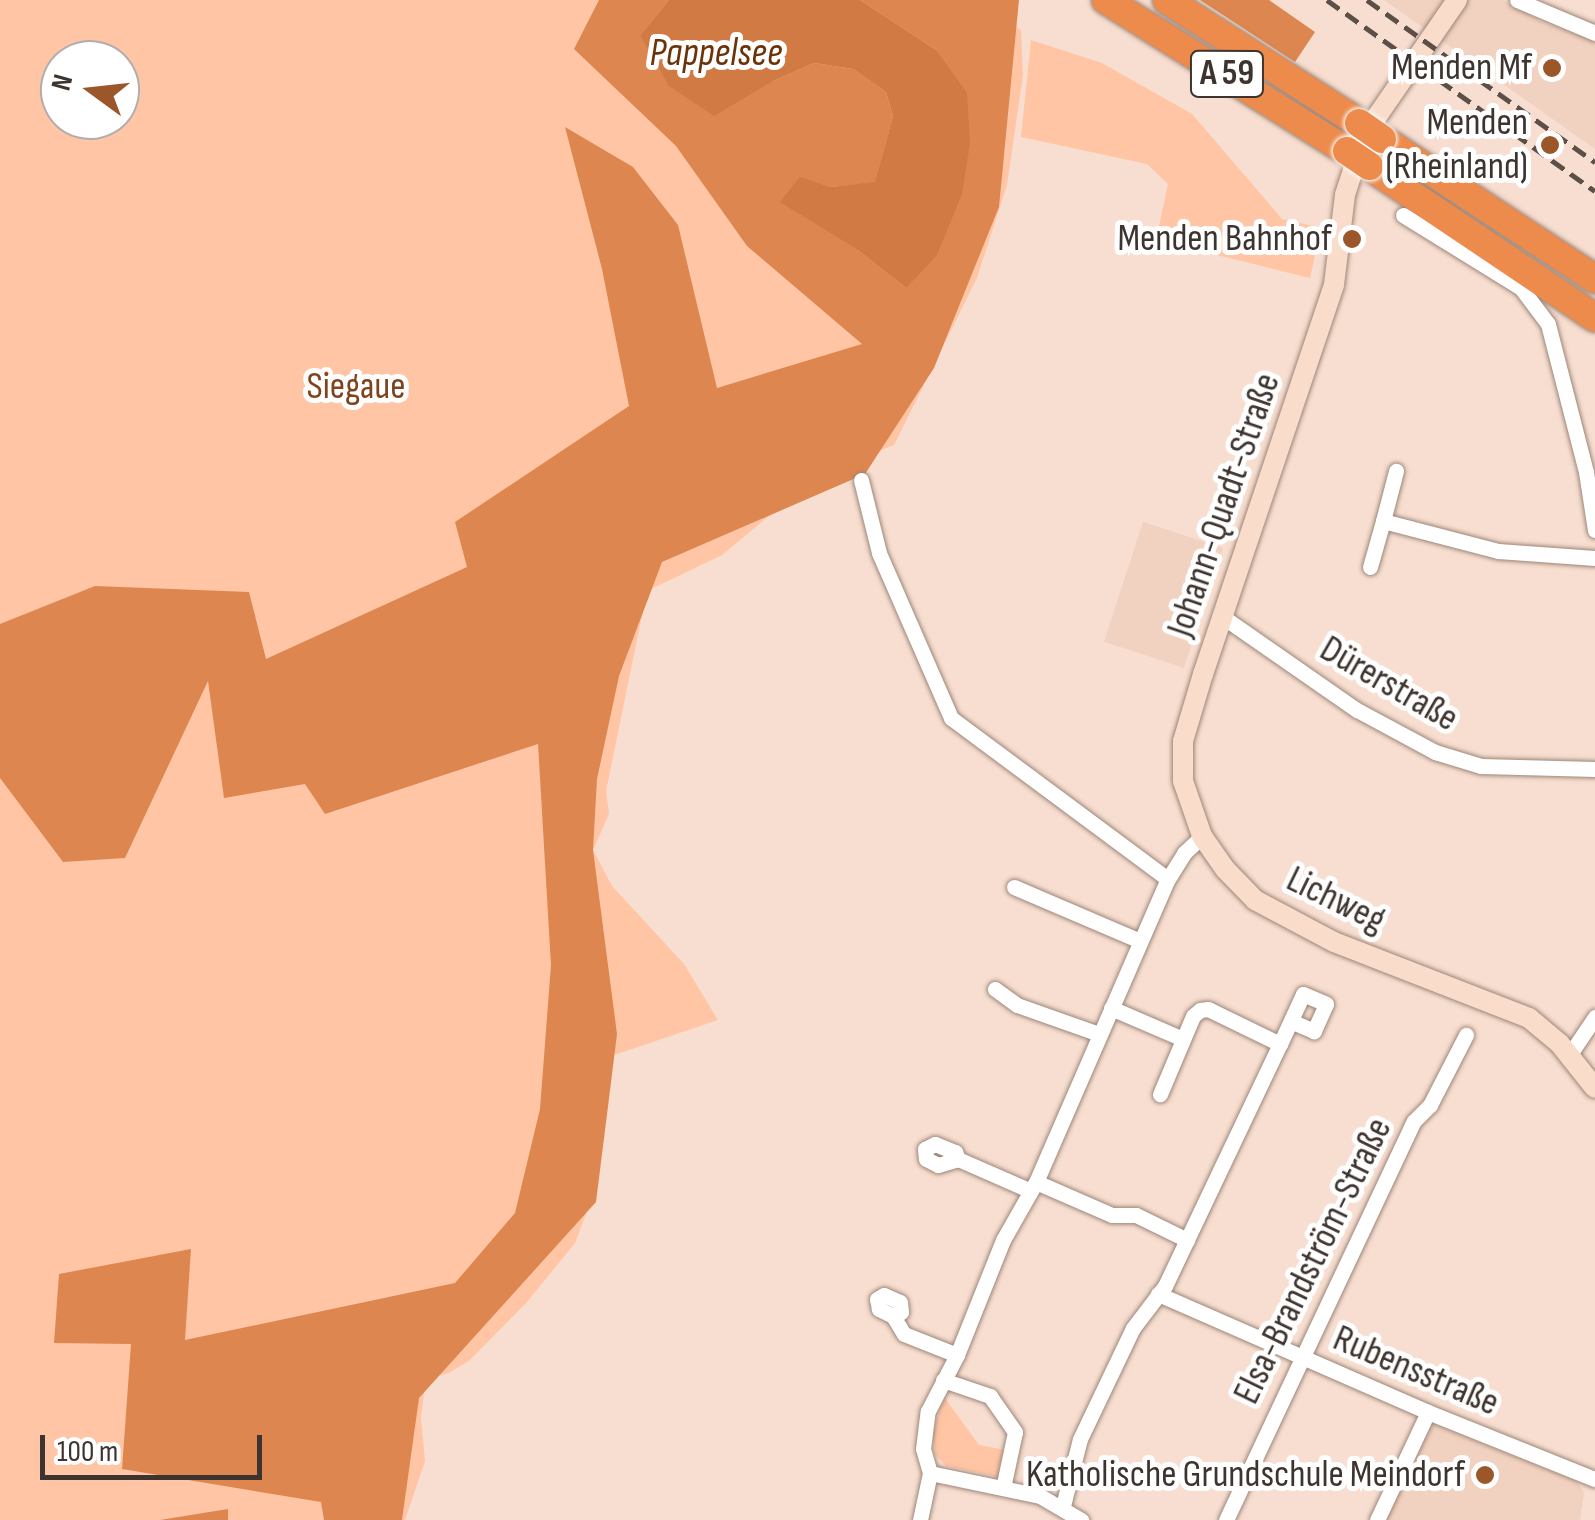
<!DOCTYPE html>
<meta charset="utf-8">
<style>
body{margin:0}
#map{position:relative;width:1595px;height:1520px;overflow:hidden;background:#f7ded0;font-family:"Sofia Sans Condensed",sans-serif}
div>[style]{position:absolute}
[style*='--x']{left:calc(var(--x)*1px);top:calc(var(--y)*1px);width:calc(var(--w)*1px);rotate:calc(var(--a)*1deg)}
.built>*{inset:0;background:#f1d1bf;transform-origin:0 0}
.green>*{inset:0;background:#ffc5a4}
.forest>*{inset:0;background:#de864f}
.water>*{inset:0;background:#d17a43}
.roads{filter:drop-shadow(0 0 2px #9d8679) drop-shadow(0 0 2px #9d8679)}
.street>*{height:15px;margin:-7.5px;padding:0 7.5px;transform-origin:7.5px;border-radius:7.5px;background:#fff}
.secondary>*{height:20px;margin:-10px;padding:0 10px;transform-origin:10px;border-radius:10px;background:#fadcca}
.highway>*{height:28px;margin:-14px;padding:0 14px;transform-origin:14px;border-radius:14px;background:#ed8b4d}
.rail>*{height:5px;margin-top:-2.5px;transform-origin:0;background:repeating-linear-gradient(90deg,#5b4f48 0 15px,transparent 0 23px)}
.bridges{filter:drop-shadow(0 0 2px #fff) drop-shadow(0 0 2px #fff)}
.highway-bridge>*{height:28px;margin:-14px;padding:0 14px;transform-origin:14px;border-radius:14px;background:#ed8b4d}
.dots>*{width:28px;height:28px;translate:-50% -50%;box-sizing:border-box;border:5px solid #fff;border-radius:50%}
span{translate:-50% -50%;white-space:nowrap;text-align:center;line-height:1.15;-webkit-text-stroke:10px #fff;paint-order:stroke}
.shield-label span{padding:2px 8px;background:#fff;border:2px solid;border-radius:8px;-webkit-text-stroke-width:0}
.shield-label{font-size:35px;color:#3e342f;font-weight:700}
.poi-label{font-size:38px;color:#3e342f}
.right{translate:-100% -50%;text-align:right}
.park-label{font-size:38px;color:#7f441e}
.street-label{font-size:38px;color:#3e342f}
.water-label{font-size:40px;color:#6c3308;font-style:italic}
.north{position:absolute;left:40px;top:40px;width:100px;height:100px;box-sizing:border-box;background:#fff;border:2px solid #b2aeac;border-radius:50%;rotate:285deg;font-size:28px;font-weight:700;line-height:40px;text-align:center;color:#3e342f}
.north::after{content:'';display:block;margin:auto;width:35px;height:45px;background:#9b5629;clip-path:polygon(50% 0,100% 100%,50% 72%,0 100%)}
.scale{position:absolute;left:40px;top:1435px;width:222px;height:45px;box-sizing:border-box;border:5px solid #3e342f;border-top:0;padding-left:12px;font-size:30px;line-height:35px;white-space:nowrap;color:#3e342f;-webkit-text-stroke:8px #fff;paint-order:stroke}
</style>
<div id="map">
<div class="built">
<div style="clip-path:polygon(1384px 0,1503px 0,1544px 23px,1595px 41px,1595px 149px)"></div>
<div style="left:1143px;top:522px;width:84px;height:126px;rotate:18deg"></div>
<div style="clip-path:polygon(1432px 1424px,1576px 1481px,1584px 1492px,1580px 1520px,1385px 1520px)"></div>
</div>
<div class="green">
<div style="clip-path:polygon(evenodd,0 0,967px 0,994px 11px,1021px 30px,1023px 75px,1007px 185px,977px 278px,894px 445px,857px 460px,769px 516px,722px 555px,647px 591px,606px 791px,609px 814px,593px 850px,612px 886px,684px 964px,718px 1020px,614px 1055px,604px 1139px,589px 1206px,575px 1243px,527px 1302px,470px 1360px,449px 1373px,426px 1378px,421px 1417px,425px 1461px,405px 1520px,0 1520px,0 0,60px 60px,120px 60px,120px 120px,60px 120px,60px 60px)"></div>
<div style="clip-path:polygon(1031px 40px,1102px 63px,1192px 114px,1282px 219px,1321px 228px,1310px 278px,1156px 240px,1168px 184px,1147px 164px,1021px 137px)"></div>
<div style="clip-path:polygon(944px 1397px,979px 1445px,1005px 1450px,999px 1477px,946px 1466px,935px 1454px,933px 1432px)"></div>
</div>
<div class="forest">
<div style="clip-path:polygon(599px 0,669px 0,640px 35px,773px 81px,814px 63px,853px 69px,886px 92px,893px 116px,875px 183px,831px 187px,800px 178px,855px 248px,906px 288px,936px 50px,860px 0,1019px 0,999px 207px,934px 368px,865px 474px,662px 562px,619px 676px,597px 779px,593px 850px,617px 1034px,596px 1202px,419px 1398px,402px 1520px,324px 1520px,321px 1502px,122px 1469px,131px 1344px,54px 1343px,59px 1274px,191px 1249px,185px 1340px,455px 1283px,515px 1213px,540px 1109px,551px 965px,538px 744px,325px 814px,305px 784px,224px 798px,208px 681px,125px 858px,63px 862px,0 778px,0 624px,95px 586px,249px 592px,266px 659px,467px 567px,455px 522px,629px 406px,602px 269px,565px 127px,633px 167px,678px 225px,717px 388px,862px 344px,747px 246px,676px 146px,574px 49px)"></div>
<div style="clip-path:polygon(1200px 0,1269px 0,1315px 32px,1295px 62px)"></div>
<div style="clip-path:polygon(228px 1509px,228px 1520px,160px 1520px)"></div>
</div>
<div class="water">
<div style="clip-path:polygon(669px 0,860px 0,936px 50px,967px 93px,970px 143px,962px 194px,937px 255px,906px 288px,855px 248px,780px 202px,800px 177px,831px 187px,875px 182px,893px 116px,886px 92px,853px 69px,814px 63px,773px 81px,714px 116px,669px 86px,640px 35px)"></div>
</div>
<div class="roads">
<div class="street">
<div style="--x:1517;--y:0;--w:85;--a:22.9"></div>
<div style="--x:1403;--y:215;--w:139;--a:31.7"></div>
<div style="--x:1521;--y:288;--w:45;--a:53.1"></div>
<div style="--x:1548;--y:324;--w:153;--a:75.6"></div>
<div style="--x:1586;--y:472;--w:59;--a:81.2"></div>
<div style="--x:861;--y:480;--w:75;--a:76.1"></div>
<div style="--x:879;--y:553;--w:180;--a:66.4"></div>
<div style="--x:951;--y:718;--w:270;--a:36.6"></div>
<div style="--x:1383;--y:521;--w:52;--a:-75.4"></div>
<div style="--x:1370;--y:567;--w:48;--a:-74.2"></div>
<div style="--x:1383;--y:521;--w:119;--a:14.6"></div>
<div style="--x:1498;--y:551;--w:97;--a:4.1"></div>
<div style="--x:1223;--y:617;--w:163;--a:34.8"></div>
<div style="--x:1357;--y:710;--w:89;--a:28.3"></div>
<div style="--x:1435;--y:752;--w:48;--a:16.9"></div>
<div style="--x:1481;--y:766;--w:114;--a:1.5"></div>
<div style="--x:1014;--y:887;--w:137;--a:23.2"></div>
<div style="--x:995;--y:989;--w:27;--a:36"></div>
<div style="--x:1017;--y:1005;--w:87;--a:19.5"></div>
<div style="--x:1111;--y:1008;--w:78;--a:23.3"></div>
<div style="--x:1280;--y:1044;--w:55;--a:-65.3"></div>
<div style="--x:1303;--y:994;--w:25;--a:23"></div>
<div style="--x:1326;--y:1004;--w:30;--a:114"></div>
<div style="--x:1314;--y:1031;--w:25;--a:-157"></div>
<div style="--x:1570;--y:1054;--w:45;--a:-56"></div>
<div style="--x:958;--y:1159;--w:21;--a:163"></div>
<div style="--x:938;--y:1165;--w:13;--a:-153"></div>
<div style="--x:926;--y:1159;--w:10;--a:-96"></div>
<div style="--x:925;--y:1149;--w:11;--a:-27"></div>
<div style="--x:935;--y:1144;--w:22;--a:22"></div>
<div style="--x:955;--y:1152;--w:8;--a:67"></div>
<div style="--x:958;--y:1159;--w:77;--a:23.6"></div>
<div style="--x:1036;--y:1182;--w:83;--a:23.5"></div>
<div style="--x:1112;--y:1215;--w:24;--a:0"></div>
<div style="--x:1136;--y:1215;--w:57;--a:26.1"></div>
<div style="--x:1158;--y:1294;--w:295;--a:23.6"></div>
<div style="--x:1428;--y:1412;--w:180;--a:21.9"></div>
<div style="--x:893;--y:1316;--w:16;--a:-153"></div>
<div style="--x:879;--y:1309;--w:10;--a:-101"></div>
<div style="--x:877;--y:1299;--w:8;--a:-30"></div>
<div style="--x:884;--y:1295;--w:17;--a:24"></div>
<div style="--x:900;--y:1302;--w:10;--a:84"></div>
<div style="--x:901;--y:1312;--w:9;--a:153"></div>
<div style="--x:893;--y:1316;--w:21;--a:59"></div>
<div style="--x:904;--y:1334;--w:57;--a:21.6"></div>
<div style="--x:943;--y:1380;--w:50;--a:18.8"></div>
<div style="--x:990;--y:1396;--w:44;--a:55.2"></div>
<div style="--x:1015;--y:1432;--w:57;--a:102.1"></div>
<div style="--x:930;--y:1473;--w:112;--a:11.8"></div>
<div style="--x:1040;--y:1496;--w:48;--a:30.3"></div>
<div style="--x:1063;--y:1506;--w:69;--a:-75.8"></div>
<div style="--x:1080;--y:1439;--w:123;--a:-64.5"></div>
<div style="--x:1133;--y:1328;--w:53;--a:-52.7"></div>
<div style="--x:1165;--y:1286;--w:268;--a:-64.6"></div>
<div style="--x:1280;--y:1044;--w:80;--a:-154.1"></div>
<div style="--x:1208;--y:1009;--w:8;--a:173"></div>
<div style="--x:1200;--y:1010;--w:9;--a:139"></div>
<div style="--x:1193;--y:1016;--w:85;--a:112.9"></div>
<div style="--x:920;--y:1520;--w:48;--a:-78"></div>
<div style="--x:930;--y:1473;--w:25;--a:-106"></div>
<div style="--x:923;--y:1449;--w:38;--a:-83"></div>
<div style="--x:928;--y:1411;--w:63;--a:-62.6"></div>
<div style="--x:957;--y:1355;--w:124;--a:-68.2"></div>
<div style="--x:1003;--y:1240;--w:67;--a:-60.4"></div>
<div style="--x:1036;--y:1182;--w:331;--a:-66.5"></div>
<div style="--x:1168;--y:879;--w:31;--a:-58"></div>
<div style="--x:1184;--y:853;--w:25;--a:-43"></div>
<div style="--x:1226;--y:1520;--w:441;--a:-64.8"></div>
<div style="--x:1414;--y:1121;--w:23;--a:-45"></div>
<div style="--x:1430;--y:1105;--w:79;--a:-62.8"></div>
<div style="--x:1377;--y:1520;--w:119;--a:-64.7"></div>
</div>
<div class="secondary">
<div style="--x:1457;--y:0;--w:143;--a:124.5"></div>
<div style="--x:1376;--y:118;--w:54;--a:114.2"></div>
<div style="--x:1354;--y:167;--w:29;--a:108"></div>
<div style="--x:1345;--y:195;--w:91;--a:97"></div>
<div style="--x:1334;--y:285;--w:410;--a:108.6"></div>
<div style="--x:1203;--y:674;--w:70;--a:106.6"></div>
<div style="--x:1183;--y:741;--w:40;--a:90"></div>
<div style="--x:1183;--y:781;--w:58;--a:70.9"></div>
<div style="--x:1202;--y:836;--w:40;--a:55.1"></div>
<div style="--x:1225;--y:869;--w:43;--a:45.9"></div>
<div style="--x:1255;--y:900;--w:89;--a:28"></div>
<div style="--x:1334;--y:942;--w:209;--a:21.3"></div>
<div style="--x:1529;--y:1018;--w:40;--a:40"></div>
<div style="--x:1560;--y:1044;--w:56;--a:51.5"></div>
</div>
<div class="highway">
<div style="--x:1106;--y:0;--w:284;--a:32.1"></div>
<div style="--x:1167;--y:0;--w:228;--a:32.6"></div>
<div style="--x:1382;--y:139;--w:255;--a:33.3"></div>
<div style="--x:1369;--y:166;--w:272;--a:33.9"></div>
</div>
</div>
<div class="rail">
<div style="--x:1327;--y:0;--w:329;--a:35.5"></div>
<div style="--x:1367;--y:0;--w:280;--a:35.4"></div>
</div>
<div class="bridges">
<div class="highway-bridge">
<div style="--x:1359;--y:123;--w:28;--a:35"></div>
<div style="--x:1347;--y:151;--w:27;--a:34"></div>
</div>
</div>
<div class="dots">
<div style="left:1552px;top:68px;background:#9b5629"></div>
<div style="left:1550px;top:145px;background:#9b5629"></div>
<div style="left:1352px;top:239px;background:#9b5629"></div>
<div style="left:1485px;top:1475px;background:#9b5629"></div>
</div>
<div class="shield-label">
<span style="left:1227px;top:74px">A 59</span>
</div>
<div class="poi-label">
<span class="right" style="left:1532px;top:68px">Menden Mf</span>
<span class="right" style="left:1528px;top:145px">Menden<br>(Rheinland)</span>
<span class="right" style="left:1332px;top:239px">Menden Bahnhof</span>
<span class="right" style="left:1465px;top:1475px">Katholische Grundschule Meindorf</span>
</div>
<div class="park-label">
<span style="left:356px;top:387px">Siegaue</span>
</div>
<div class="street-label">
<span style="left:1224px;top:505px;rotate:-71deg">Johann-Quadt-Straße</span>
<span style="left:1389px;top:684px;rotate:30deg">Dürerstraße</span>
<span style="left:1336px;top:900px;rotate:26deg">Lichweg</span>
<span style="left:1313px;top:1261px;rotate:-64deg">Elsa-Brandström-Straße</span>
<span style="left:1416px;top:1371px;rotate:23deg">Rubensstraße</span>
</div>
<div class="water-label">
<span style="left:716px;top:53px">Pappelsee</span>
</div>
<div class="north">N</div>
<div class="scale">100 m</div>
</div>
